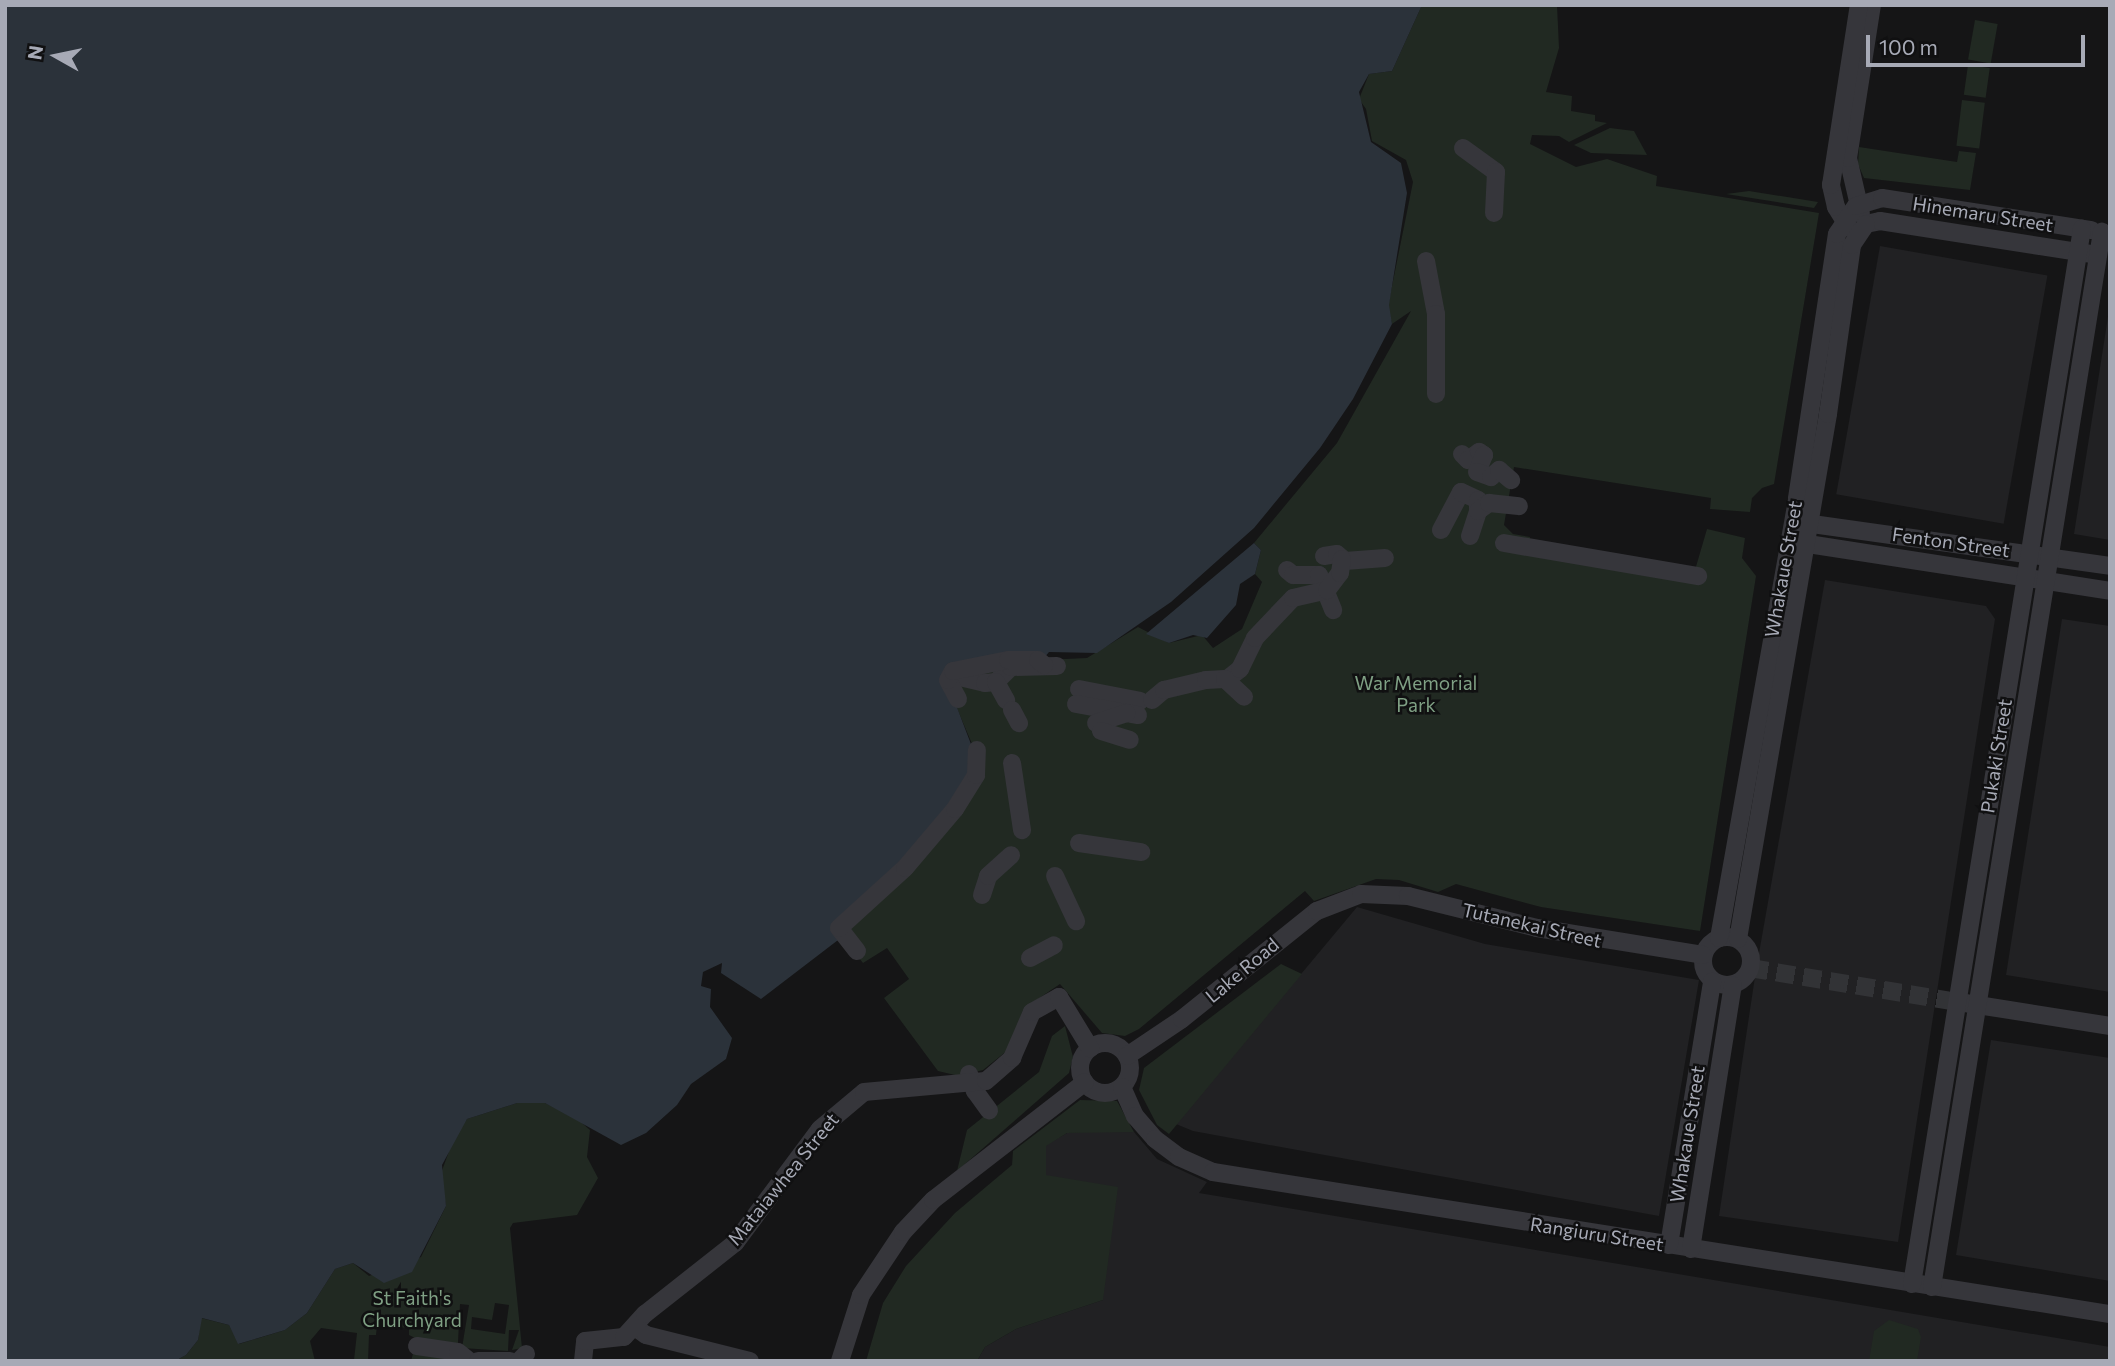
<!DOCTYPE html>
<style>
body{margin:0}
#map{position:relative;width:2115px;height:1366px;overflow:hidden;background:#151516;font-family:Commissioner,sans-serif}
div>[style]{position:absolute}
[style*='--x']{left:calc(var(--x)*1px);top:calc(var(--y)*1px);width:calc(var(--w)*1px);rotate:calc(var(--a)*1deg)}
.built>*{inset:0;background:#212123;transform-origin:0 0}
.green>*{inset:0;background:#212922;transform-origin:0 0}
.water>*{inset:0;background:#2b323a}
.street-tunnel>*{height:18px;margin-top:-9px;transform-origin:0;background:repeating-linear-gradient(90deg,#323336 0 18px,transparent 0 27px)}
.street>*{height:18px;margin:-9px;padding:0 9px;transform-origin:9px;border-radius:9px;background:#36363b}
.street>.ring{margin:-9px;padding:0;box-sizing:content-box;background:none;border:18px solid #36363b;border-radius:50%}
span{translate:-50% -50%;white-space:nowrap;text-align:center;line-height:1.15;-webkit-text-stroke:5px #101011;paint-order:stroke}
.street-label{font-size:19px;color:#a7aab6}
.park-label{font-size:19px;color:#7fa084}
.frame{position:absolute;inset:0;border:7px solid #a7aab6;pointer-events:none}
.north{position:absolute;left:21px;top:21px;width:70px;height:70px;-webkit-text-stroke:5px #101011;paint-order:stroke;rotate:279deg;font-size:19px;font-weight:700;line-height:28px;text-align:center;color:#a7aab6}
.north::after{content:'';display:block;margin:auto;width:24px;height:32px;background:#a7aab6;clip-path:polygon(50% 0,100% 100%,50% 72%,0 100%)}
.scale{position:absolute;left:1866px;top:35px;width:219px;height:32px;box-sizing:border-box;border:4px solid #a7aab6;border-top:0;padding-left:9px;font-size:21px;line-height:24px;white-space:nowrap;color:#a7aab6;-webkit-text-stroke:5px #101011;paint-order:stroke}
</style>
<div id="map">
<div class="built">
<div style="left:1880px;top:246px;width:170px;height:252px;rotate:10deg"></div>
<div style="clip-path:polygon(2110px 304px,2110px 540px,2074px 534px)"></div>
<div style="clip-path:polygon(1825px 580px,1986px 606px,1995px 619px,1898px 1242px,1719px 1216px,1756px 970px)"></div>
<div style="clip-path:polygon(2062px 619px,2110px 626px,2110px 992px,2006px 975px)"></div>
<div style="clip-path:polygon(1357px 907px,1485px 944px,1699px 980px,1659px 1216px,1193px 1131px,1176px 1124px)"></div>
<div style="clip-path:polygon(1991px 1040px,2110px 1058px,2110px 1281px,1956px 1255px)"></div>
<div style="clip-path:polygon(1108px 1130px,1134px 1132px,1157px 1159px,1207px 1182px,1199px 1193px,2110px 1347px,2110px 1361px,977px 1361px,985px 1347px,1016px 1329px,1103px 1300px,1045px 1175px,1046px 1145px,1067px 1133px)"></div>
</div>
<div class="green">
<div style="clip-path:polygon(1422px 5px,1557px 5px,1559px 48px,1546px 92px,1572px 96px,1571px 111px,1595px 115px,1595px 121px,1607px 123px,1569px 142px,1559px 136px,1532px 135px,1530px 144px,1576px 167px,1607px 159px,1657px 176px,1656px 186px,1819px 213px,1774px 484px,1762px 488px,1752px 498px,1750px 512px,1710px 509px,1711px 498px,1514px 467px,1504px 525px,1513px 534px,1530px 537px,1529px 545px,1695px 570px,1707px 529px,1745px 538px,1742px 558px,1756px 576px,1700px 931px,1541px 907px,1456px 884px,1438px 892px,1399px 880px,1376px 879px,1314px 901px,1305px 891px,1139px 1029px,1125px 1036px,1102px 1033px,1060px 984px,1029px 1005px,1008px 1050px,983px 1070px,959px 1076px,938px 1071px,884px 998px,909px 979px,887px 948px,863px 963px,834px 927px,975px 751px,945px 680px,1043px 660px,1087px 658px,1138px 627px,1169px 643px,1202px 635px,1213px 648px,1242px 629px,1262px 582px,1255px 574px,1261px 550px,1254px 543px,1337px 443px,1411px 311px,1392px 324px,1388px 306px,1413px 182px,1406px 160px,1372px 141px,1366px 109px,1359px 99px,1369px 74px,1392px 71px)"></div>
<div style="left:1975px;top:20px;width:23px;height:40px;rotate:10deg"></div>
<div style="left:1968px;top:65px;width:22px;height:30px;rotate:8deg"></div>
<div style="left:1962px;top:100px;width:23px;height:46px;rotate:7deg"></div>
<div style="clip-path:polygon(1610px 128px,1634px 131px,1647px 155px,1591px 153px,1574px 145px)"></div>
<div style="clip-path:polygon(1859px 147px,1957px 162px,1959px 151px,1976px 153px,1970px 190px,1864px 178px,1858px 164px)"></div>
<div style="clip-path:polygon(1749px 191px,1818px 202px,1814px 208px,1726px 194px)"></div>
<div style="clip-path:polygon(1281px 964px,1302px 974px,1169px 1134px,1157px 1125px,1139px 1090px,1144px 1068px)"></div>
<div style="clip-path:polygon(1065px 1026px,1073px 1057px,1069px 1073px,957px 1171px,967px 1130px,1039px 1072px,1052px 1036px)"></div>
<div style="clip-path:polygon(1080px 1100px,1117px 1101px,1134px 1132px,1067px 1133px,1046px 1146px,1046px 1175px,1118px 1187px,1103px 1300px,1016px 1329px,985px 1347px,977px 1361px,866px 1361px,883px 1303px,906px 1266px,955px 1213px,1012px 1165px,1013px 1151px)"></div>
<div style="clip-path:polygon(evenodd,517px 1103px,545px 1103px,575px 1117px,590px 1130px,587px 1157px,598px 1178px,577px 1215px,513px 1223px,510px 1228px,522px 1348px,512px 1350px,519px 1330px,509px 1330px,508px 1351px,462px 1348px,469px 1305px,460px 1304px,457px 1361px,411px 1361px,417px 1339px,409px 1335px,409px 1328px,377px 1325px,376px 1335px,369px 1335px,368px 1361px,354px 1360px,357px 1333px,321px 1328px,310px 1341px,315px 1361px,175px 1361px,186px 1355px,198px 1340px,201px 1318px,229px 1325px,239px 1344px,285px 1330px,307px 1313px,335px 1269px,353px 1263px,369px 1276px,421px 1257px,446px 1206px,440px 1176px,455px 1135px,467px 1119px,517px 1103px,495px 1303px,509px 1305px,505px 1334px,471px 1329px,472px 1317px,492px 1320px,495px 1303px)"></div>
<div style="clip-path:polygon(1889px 1320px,1918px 1329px,1921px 1337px,1917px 1361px,1869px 1361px,1874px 1331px)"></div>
</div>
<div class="water">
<div style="clip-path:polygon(5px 5px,1422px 5px,1392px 71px,1369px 74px,1359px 92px,1371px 142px,1401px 163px,1407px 193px,1389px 305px,1392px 324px,1353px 399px,1320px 448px,1254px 528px,1171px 602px,1097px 653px,1049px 652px,1044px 658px,951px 668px,953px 697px,974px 752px,971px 779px,842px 937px,761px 999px,721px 973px,722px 963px,703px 972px,701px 986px,711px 989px,710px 1007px,732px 1038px,726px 1059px,691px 1084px,677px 1105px,646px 1133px,621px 1145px,545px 1103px,517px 1103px,467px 1119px,442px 1165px,446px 1206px,412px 1272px,384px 1283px,353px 1263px,335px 1269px,307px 1313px,285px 1330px,238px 1344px,229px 1325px,202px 1318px,198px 1340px,186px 1355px,175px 1361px,5px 1361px)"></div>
<div style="clip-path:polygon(1254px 543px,1261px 550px,1255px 574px,1240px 584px,1236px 605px,1207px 638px,1193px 635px,1169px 643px,1146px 634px)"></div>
</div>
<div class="street-tunnel">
<div style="--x:1750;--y:968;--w:211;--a:9.3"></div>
</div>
<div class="street">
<div style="--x:1463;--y:148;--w:41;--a:36"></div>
<div style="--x:1496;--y:172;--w:41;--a:92.8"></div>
<div style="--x:1861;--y:214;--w:57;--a:-103.1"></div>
<div style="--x:1848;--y:158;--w:155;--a:-81.1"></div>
<div style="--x:1866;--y:224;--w:14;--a:-12"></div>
<div style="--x:1880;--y:221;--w:213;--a:8.9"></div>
<div style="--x:1849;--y:228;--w:25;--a:-122"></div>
<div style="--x:1836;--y:207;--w:23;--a:-103"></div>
<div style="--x:1831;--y:185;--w:182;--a:-81.2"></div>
<div style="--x:1426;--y:261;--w:54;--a:79.3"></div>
<div style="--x:1436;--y:314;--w:80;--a:90"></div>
<div style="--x:1462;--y:454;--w:8;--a:45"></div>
<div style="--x:1468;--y:460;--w:14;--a:-36"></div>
<div style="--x:1479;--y:452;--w:6;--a:31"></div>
<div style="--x:1484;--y:455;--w:18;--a:112"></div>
<div style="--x:1477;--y:472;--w:15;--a:20"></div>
<div style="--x:1491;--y:477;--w:11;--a:-41"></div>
<div style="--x:1499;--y:470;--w:16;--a:40"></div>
<div style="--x:1798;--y:522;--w:315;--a:8"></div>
<div style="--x:1441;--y:530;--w:43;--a:-62.2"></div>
<div style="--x:1461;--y:492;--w:19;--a:25"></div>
<div style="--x:1478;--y:500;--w:11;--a:90"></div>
<div style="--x:1470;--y:536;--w:26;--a:-72"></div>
<div style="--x:1478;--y:511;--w:14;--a:-36"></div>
<div style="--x:1489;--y:503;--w:30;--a:6"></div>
<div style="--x:1795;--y:542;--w:319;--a:8.8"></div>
<div style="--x:1504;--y:543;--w:197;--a:9.7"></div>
<div style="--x:1324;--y:556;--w:13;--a:-9"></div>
<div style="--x:1337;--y:554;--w:11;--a:41"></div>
<div style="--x:1345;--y:561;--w:40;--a:-4.3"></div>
<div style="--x:1287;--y:570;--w:8;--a:40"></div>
<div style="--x:1293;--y:575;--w:26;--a:0"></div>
<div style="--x:1319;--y:575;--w:38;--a:68"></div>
<div style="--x:951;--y:675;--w:35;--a:13"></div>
<div style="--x:985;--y:683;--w:11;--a:-5"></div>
<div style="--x:996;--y:682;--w:21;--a:-45"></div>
<div style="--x:1011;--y:667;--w:46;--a:-1.2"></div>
<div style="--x:1226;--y:680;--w:18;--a:-38"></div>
<div style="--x:1240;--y:669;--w:34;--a:-64"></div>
<div style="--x:1255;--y:638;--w:55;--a:-46.5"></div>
<div style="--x:1293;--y:598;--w:35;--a:-13"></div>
<div style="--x:1327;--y:590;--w:21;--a:-53"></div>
<div style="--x:1340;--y:573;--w:14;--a:-82"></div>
<div style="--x:996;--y:682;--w:21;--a:61"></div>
<div style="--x:1079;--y:689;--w:62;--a:11.1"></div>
<div style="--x:958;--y:699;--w:21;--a:-118"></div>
<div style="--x:948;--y:680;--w:10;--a:-61"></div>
<div style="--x:953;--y:671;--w:56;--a:-11.3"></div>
<div style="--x:1008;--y:660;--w:30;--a:0"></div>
<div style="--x:1038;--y:660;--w:8;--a:40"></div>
<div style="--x:1152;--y:700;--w:16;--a:-40"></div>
<div style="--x:1164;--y:690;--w:43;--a:-13.4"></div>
<div style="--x:1206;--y:680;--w:19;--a:-3"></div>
<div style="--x:1225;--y:679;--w:26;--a:43"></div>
<div style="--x:1076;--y:704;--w:63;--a:10.1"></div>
<div style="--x:1012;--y:710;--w:15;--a:62"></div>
<div style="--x:1096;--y:723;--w:32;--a:-18"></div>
<div style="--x:1101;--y:731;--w:30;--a:17"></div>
<div style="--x:1012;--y:763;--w:68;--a:81.5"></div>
<div style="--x:1079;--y:843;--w:63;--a:8.3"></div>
<div style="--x:1055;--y:876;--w:50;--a:65"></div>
<div style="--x:982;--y:895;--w:20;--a:-72"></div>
<div style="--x:988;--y:876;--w:31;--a:-42"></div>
<div class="ring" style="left:1703px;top:937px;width:30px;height:30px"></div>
<div style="--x:1719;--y:938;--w:447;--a:-79.9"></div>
<div style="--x:1797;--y:498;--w:267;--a:-81.4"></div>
<div style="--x:1837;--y:234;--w:34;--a:-56"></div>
<div style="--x:1856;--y:206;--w:27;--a:-17"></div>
<div style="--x:1882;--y:198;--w:212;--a:8.7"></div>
<div style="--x:1738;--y:939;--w:533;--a:-80.27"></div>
<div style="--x:1828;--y:414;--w:171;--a:-81.9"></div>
<div style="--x:1852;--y:245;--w:25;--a:-56"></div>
<div style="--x:857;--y:951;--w:29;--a:-128"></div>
<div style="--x:839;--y:928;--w:89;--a:-42.3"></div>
<div style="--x:905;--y:868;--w:77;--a:-49.7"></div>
<div style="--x:955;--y:809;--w:40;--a:-58"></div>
<div style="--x:976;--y:775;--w:25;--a:-88"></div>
<div style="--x:1030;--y:958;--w:27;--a:-28"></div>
<div style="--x:1965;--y:1003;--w:147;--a:9"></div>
<div class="ring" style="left:1080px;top:1043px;width:32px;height:32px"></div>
<div style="--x:1127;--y:1056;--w:66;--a:-33.9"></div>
<div style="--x:1182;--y:1019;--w:173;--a:-38.7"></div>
<div style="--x:1317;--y:911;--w:47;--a:-21.1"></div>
<div style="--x:1361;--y:894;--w:47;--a:2.4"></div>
<div style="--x:1408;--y:896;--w:133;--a:13.9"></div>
<div style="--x:1537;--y:928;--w:168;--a:9.2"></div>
<div style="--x:969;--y:1074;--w:18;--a:71"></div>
<div style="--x:975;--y:1091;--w:24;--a:54"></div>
<div style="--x:1122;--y:1087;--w:32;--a:66"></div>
<div style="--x:1135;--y:1116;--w:30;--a:49"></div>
<div style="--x:1155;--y:1139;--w:30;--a:37"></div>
<div style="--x:1179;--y:1157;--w:37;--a:24"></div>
<div style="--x:1213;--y:1172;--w:908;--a:9"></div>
<div style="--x:1669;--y:1245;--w:267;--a:-80.7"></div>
<div style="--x:1691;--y:1249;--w:267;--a:-81"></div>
<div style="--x:1912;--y:1284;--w:1069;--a:-80.85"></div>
<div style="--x:1932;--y:1287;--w:1069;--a:-80.85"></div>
<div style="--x:636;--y:1328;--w:12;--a:35"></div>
<div style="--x:646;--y:1335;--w:107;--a:14"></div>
<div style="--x:417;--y:1346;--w:41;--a:8.3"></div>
<div style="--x:458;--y:1352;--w:14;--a:39"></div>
<div style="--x:478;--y:1361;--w:32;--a:0"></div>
<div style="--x:519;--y:1361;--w:10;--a:-45"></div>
<div style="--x:583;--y:1361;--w:20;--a:-84"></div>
<div style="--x:585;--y:1341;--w:39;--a:-6"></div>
<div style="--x:624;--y:1337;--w:31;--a:-48"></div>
<div style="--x:645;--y:1314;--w:115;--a:-38.3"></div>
<div style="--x:735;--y:1243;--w:142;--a:-53.3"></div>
<div style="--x:820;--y:1129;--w:57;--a:-40.1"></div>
<div style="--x:864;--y:1092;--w:122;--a:-5.2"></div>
<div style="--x:986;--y:1081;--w:35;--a:-41"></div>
<div style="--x:1012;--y:1058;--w:50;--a:-66.5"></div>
<div style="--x:1032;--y:1012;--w:31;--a:-29"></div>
<div style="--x:1059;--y:997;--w:60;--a:58.7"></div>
<div style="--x:840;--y:1361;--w:69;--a:-72.3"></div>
<div style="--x:861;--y:1295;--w:76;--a:-56.3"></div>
<div style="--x:903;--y:1232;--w:44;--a:-46.8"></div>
<div style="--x:933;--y:1200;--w:192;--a:-37.8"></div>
</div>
<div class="street-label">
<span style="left:1983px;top:214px;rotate:9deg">Hinemaru Street</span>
<span style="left:1951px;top:542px;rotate:8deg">Fenton Street</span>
<span style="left:1783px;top:569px;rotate:-80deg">Whakaue Street</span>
<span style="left:1996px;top:756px;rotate:-81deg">Pukaki Street</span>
<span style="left:1532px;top:925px;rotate:13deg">Tutanekai Street</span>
<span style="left:1242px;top:970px;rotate:-40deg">Lake Road</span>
<span style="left:1687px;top:1134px;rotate:-81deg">Whakaue Street</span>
<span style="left:783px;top:1179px;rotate:-51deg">Mataiawhea Street</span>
<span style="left:1597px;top:1234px;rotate:9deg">Rangiuru Street</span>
</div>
<div class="park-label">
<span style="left:1416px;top:694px">War Memorial<br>Park</span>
<span style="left:412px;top:1309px">St Faith's<br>Churchyard</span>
</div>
<div class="frame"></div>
<div class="north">N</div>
<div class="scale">100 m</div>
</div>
